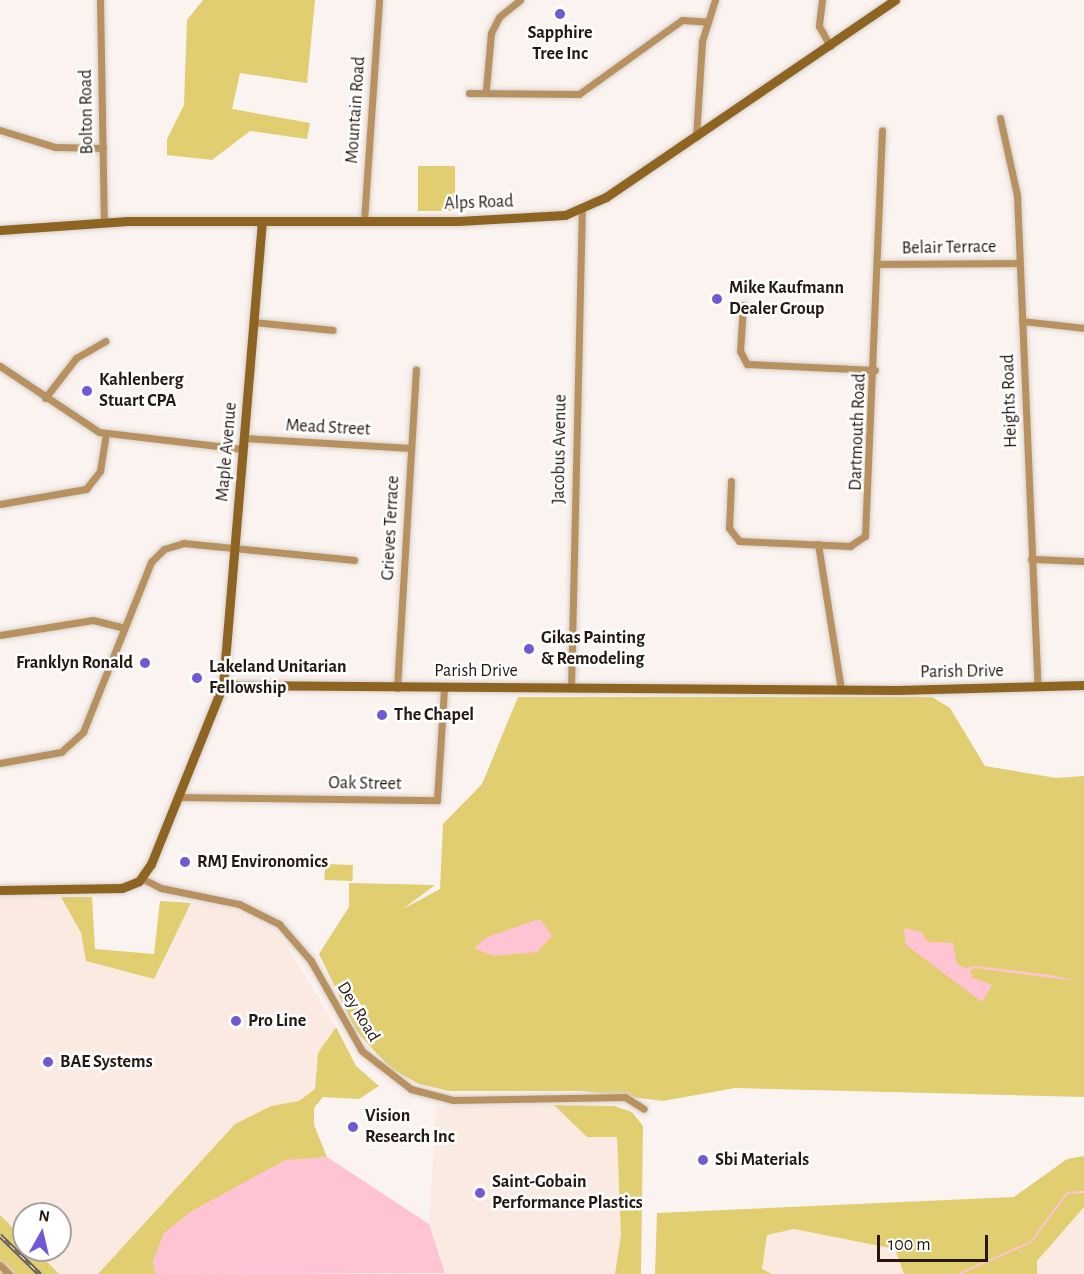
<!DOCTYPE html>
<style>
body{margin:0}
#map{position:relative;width:1084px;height:1274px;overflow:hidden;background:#faf3ef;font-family:"Alegreya Sans",sans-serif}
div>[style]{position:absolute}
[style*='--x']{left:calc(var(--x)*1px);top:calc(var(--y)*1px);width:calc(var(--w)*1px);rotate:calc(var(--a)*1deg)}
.built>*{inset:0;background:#fbeae1}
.green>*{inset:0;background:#e0ce70;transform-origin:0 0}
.water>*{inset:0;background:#ffc4d4}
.stream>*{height:2px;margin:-1px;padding:0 1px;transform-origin:1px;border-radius:1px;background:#ffc4d4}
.roads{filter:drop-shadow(0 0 2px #d8d0cb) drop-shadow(0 0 2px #d8d0cb)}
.street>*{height:7px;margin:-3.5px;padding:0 3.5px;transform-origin:3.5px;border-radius:3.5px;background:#b79260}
.secondary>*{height:9px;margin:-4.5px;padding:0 4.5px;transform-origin:4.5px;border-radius:4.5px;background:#8e6423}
.rail>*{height:4.5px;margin-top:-2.25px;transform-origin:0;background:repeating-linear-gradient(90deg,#fff 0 7px,#6a5f59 0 14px);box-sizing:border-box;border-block:2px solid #6a5f59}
.dots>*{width:16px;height:16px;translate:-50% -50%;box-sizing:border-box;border:3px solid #fff;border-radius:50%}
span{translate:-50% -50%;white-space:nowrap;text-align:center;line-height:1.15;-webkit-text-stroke:5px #fff;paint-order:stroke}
.poi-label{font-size:18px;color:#241811;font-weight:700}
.left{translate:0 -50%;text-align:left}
.right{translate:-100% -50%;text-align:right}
.street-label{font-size:18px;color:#241811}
.north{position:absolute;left:12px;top:1202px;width:60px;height:60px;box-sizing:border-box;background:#fff;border:2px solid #a7a3a0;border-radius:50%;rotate:8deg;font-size:16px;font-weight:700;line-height:24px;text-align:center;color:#241811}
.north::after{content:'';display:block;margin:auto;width:21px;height:27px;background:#6f5ad4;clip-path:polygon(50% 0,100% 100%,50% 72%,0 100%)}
.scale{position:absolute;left:877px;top:1235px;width:111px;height:27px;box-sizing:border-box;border:3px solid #241811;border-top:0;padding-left:8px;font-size:18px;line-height:21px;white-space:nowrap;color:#241811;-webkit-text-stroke:4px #fff;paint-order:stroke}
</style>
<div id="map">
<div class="built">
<div style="clip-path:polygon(0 897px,61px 897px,81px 933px,86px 961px,153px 979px,191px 903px,224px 907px,261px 922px,283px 940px,336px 1027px,318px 1053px,315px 1089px,299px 1101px,271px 1106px,235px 1124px,98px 1274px,59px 1274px,35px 1250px,60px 1250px,60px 1214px,24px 1214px,24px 1239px,0 1215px)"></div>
<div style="clip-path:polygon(554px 1105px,587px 1137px,617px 1137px,621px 1235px,615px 1274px,446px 1274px,429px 1224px,436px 1107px)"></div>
<div style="clip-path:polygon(1084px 1207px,1084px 1274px,1037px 1274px,1037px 1261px)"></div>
<div style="clip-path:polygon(794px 1229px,896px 1249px,904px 1274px,772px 1274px,762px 1269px,767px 1235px)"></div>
</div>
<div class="green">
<div style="clip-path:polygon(203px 0,315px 0,307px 83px,240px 73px,232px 109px,310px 123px,307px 139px,250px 131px,212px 160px,167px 155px,167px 139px,184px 105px,187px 20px)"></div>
<div style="left:418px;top:166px;width:37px;height:45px"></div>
<div style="clip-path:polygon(518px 697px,932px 697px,950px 708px,985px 766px,1056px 778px,1084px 776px,1084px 1097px,735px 1088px,663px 1101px,582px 1091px,449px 1091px,419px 1084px,391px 1069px,356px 1031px,319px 954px,349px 907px,349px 883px,435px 885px,403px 909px,440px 889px,443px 824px,482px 784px)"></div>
<div style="left:325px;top:864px;width:28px;height:16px;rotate:2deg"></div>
<div style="clip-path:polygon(61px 897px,92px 897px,95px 949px,154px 954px,160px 901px,191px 903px,154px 979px,86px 961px,81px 933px)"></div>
<div style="clip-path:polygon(336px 1027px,356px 1066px,379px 1086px,359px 1099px,323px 1097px,314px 1108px,314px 1125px,327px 1157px,285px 1161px,189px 1213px,153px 1261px,156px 1274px,98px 1274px,235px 1124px,271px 1106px,299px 1101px,315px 1089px,318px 1053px)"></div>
<div style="clip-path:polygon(554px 1105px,614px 1106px,632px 1112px,643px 1126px,641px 1274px,615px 1274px,621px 1235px,617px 1137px,587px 1137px)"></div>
<div style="clip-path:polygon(1084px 1156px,1084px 1207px,1037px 1261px,1037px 1274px,904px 1274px,895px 1249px,794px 1229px,767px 1235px,762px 1269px,772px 1274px,655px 1274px,657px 1213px,1014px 1197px,1067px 1159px)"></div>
<div style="clip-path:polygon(0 1215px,24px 1239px,24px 1250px,35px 1250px,59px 1274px,0 1274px)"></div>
</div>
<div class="water">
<div style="clip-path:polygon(540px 919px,552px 936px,537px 952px,493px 956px,474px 948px,487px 937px)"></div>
<div style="clip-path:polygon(904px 928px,921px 932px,928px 942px,953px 943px,957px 964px,967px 969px,971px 966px,985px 967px,1051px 975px,1082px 982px,975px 968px,970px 971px,973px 978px,992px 985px,982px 1002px,906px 945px)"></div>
<div style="clip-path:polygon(327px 1157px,429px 1224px,445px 1273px,156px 1274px,153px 1261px,164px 1233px,189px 1213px,285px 1160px)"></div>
</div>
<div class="stream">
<div style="--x:959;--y:1274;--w:79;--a:-24"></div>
<div style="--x:1031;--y:1242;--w:61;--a:-53.7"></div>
<div style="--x:1067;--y:1193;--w:17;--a:-3"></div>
</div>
<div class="roads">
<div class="street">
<div style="--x:100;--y:0;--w:223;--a:89"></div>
<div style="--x:822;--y:0;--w:26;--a:97"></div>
<div style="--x:819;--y:26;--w:23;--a:61"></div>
<div style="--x:486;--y:89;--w:56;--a:-84.9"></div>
<div style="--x:491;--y:33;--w:18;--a:-63"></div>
<div style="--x:499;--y:17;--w:27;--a:-39"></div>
<div style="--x:469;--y:93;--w:110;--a:0.5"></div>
<div style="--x:579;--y:94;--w:127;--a:-35.7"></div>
<div style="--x:682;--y:20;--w:26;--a:4"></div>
<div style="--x:1000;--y:118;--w:79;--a:77.6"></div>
<div style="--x:1017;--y:195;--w:491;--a:87.6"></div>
<div style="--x:0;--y:130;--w:58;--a:17.2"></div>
<div style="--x:55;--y:147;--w:48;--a:1.2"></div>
<div style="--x:696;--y:137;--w:96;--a:-86.4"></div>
<div style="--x:702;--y:41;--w:43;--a:-72.4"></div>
<div style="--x:364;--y:221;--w:222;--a:-86.1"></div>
<div style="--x:878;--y:264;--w:142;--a:-0.4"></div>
<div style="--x:743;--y:305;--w:46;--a:93.7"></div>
<div style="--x:740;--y:351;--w:15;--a:62"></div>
<div style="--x:747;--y:364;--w:128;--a:2.7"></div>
<div style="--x:1022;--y:321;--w:62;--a:6.4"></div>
<div style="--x:254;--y:322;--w:79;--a:5.8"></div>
<div style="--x:0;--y:366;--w:119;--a:33.7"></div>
<div style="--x:99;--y:432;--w:145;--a:6.7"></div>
<div style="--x:45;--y:398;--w:51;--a:-52.2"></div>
<div style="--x:76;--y:358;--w:34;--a:-30"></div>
<div style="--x:244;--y:438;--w:167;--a:3.4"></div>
<div style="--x:731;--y:481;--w:47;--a:92.4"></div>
<div style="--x:729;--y:528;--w:16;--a:52"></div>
<div style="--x:739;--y:541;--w:111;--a:2.6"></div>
<div style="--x:850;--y:546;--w:18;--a:-34"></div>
<div style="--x:865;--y:536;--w:406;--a:-87.6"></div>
<div style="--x:0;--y:504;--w:87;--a:-9.9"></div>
<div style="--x:86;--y:489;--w:23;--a:-52"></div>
<div style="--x:100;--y:471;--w:37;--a:-81"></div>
<div style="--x:818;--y:544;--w:148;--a:81"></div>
<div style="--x:1031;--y:559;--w:53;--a:2.2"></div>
<div style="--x:0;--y:635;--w:94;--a:-9.2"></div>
<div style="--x:93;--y:620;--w:32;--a:14"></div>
<div style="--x:397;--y:688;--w:319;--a:-86.6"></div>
<div style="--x:571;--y:688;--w:478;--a:-88.7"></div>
<div style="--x:0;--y:763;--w:62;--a:-10.2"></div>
<div style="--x:61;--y:752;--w:30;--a:-42"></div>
<div style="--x:83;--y:732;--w:183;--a:-68.2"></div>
<div style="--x:151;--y:562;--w:18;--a:-45"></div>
<div style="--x:164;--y:549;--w:21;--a:-17"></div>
<div style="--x:184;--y:543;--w:171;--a:5.7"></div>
<div style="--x:178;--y:797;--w:259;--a:0.7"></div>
<div style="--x:437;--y:800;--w:112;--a:-86.4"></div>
<div style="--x:141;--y:878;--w:22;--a:27"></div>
<div style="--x:161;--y:888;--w:80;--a:11.6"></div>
<div style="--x:239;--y:904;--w:45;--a:26.6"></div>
<div style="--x:279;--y:924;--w:49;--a:49.1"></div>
<div style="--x:311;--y:961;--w:103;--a:60.5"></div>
<div style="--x:362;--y:1051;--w:62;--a:37.8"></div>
<div style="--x:411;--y:1089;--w:43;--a:14.7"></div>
<div style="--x:453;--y:1100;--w:172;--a:-1"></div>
<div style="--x:625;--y:1097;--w:22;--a:32"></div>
<div style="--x:0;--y:1265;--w:13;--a:45"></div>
</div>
<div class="secondary">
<div style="--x:0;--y:230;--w:128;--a:-4"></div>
<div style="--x:128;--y:221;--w:330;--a:0"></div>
<div style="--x:458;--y:221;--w:107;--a:-3.2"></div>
<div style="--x:565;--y:215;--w:45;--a:-23.7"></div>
<div style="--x:606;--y:197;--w:350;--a:-34.3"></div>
<div style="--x:223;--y:685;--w:674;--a:0.43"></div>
<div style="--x:897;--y:690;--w:187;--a:-1.5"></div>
<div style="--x:0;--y:890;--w:122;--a:-0.9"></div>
<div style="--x:122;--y:888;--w:18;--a:-22"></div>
<div style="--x:139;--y:881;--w:21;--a:-55"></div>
<div style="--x:151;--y:864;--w:193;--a:-68.1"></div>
<div style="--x:223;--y:685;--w:465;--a:-85.2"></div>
</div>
</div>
<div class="rail">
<div style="--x:0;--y:1235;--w:56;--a:44.3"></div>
</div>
<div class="dots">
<div style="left:560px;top:14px;background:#6f5ad4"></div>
<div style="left:717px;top:299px;background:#6f5ad4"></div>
<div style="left:87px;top:391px;background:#6f5ad4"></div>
<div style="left:529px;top:649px;background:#6f5ad4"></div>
<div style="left:145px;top:663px;background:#6f5ad4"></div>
<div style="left:197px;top:678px;background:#6f5ad4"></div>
<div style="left:382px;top:715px;background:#6f5ad4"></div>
<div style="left:185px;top:862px;background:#6f5ad4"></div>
<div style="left:236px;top:1021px;background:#6f5ad4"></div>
<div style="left:48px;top:1062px;background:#6f5ad4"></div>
<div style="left:353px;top:1127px;background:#6f5ad4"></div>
<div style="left:703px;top:1160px;background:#6f5ad4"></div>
<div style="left:480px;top:1193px;background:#6f5ad4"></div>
</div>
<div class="poi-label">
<span style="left:560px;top:44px">Sapphire<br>Tree Inc</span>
<span class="left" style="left:729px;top:299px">Mike Kaufmann<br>Dealer Group</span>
<span class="left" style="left:99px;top:391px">Kahlenberg<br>Stuart CPA</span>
<span class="left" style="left:541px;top:649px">Gikas Painting<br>&amp; Remodeling</span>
<span class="right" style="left:133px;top:663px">Franklyn Ronald</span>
<span class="left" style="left:209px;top:678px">Lakeland Unitarian<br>Fellowship</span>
<span class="left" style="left:394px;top:715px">The Chapel</span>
<span class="left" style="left:197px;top:862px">RMJ Environomics</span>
<span class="left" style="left:248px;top:1021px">Pro Line</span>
<span class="left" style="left:60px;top:1062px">BAE Systems</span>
<span class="left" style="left:365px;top:1127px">Vision<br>Research Inc</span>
<span class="left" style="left:715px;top:1160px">Sbi Materials</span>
<span class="left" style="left:492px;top:1193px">Saint-Gobain<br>Performance Plastics</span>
</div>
<div class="street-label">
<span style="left:356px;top:110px;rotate:-86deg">Mountain Road</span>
<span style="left:87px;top:112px;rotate:-91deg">Bolton Road</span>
<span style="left:479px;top:203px;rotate:-2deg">Alps Road</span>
<span style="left:949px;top:248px;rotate:-1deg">Belair Terrace</span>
<span style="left:1010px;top:401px;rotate:-92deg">Heights Road</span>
<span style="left:328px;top:428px;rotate:3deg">Mead Street</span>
<span style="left:858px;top:432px;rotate:-88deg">Dartmouth Road</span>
<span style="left:560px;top:449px;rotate:-89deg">Jacobus Avenue</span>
<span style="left:227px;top:452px;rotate:-85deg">Maple Avenue</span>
<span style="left:391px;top:528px;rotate:-87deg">Grieves Terrace</span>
<span style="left:476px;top:671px">Parish Drive</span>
<span style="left:962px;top:672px;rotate:-1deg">Parish Drive</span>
<span style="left:365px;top:784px;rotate:1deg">Oak Street</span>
<span style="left:358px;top:1012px;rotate:59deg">Dey Road</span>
</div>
<div class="north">N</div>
<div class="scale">100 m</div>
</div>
